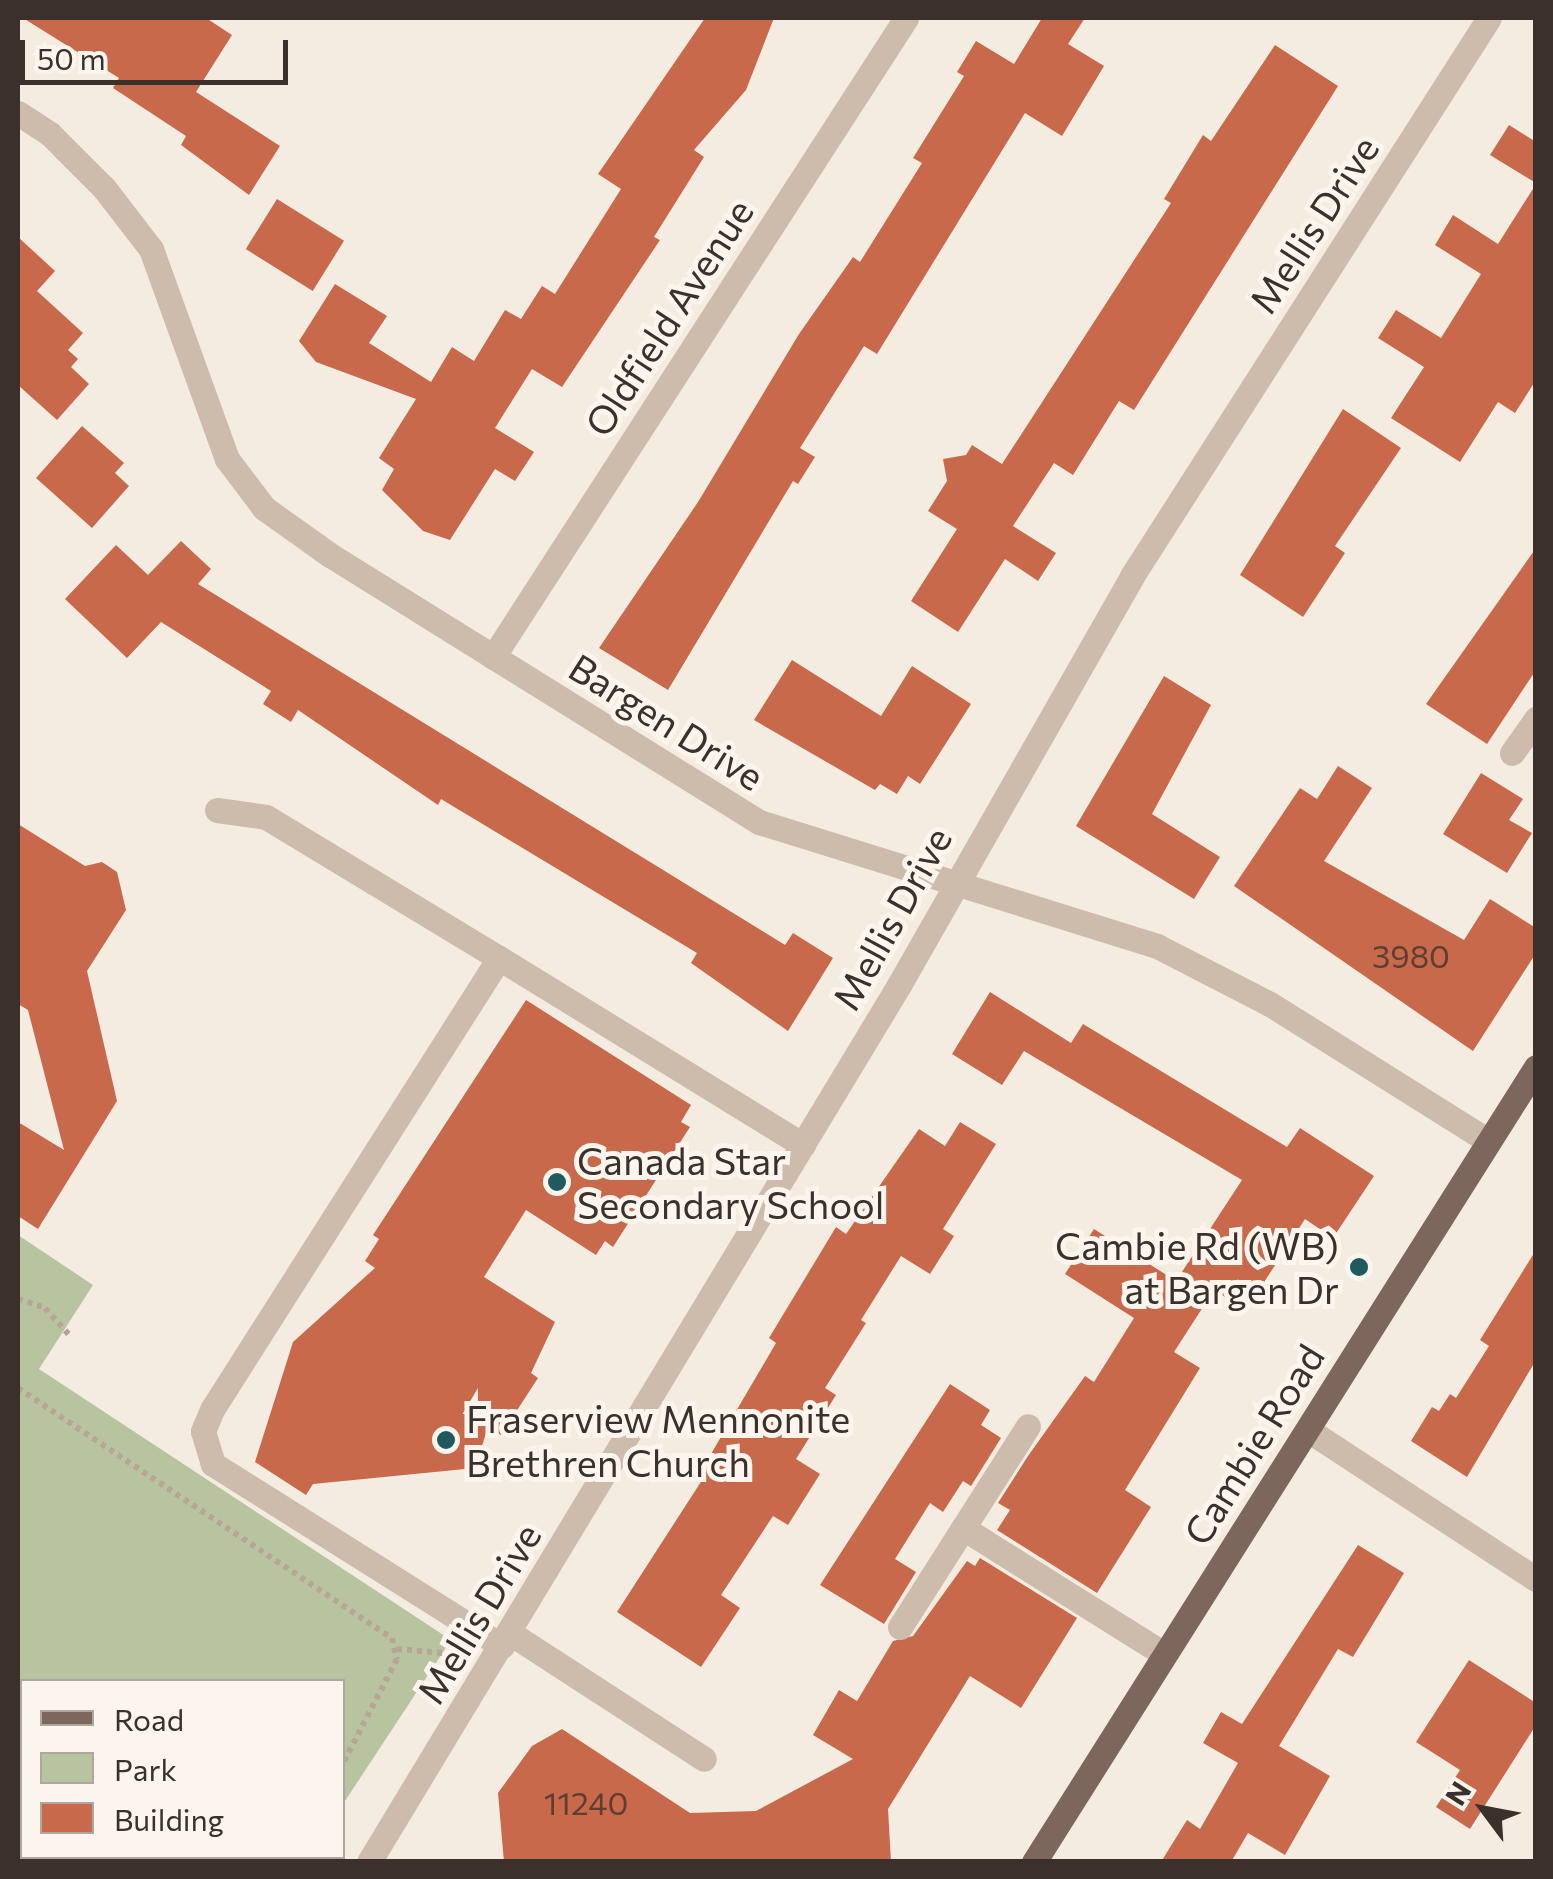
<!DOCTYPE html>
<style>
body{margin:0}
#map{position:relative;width:1553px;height:1879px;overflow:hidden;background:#f4ebe1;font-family:Commissioner,sans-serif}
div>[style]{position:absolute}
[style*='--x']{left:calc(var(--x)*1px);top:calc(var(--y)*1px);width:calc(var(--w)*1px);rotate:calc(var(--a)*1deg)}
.green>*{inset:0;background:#b8c4a0}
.building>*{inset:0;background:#c8694b;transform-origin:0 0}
.path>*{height:6px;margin-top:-3px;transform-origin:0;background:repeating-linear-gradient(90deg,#b9a596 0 5px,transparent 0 10px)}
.minor>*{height:25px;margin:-12.5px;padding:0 12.5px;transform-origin:12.5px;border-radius:12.5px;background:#cdbbac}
.major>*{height:25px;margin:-12.5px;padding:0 12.5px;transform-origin:12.5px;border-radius:12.5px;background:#7d675c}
.dots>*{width:28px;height:28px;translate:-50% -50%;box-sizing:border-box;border:5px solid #fbf5ee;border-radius:50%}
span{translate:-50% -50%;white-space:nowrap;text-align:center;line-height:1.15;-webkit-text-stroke:10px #fbf5ee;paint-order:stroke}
.number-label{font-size:32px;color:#5e3e33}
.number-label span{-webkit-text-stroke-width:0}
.street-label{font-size:38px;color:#3b302b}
.poi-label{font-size:38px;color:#3b302b}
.left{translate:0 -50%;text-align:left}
.right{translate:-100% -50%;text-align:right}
.frame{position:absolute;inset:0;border:20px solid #3b302b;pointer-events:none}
.legend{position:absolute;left:20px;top:1679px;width:325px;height:180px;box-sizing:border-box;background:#fbf5ee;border:2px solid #aea6a0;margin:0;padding:12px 18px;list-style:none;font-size:30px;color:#3b302b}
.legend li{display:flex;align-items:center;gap:20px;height:50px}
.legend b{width:50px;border:2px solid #aea6a0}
.north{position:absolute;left:1433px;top:1759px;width:100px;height:100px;-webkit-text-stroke:8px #fbf5ee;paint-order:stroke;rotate:302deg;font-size:28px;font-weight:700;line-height:40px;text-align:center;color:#3b302b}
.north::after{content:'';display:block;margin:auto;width:35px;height:45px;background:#3b302b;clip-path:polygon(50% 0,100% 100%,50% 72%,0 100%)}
.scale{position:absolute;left:20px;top:40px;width:268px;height:45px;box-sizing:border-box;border:5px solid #3b302b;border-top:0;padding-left:12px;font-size:30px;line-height:35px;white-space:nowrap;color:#3b302b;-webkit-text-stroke:8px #fbf5ee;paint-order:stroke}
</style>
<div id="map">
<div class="green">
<div style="clip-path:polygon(18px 1235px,93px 1285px,39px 1369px,451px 1640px,343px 1804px,342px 1682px,22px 1682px,22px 1790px,18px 1786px)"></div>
<div style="clip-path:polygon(124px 1857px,308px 1857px,305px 1862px)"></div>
</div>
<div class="building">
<div style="clip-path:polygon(23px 18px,206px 18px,232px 35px,196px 92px,280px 146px,249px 195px,181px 145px,186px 136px,113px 88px,119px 78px)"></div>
<div style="clip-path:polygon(705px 18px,774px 18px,746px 90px,694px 150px,704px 157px,654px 237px,660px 240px,562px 387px,532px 369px,495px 428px,534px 452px,515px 481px,495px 469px,450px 540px,423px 531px,382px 490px,394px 469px,379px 458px,416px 399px,316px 362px,299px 341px,335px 284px,387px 316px,369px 343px,431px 382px,452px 347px,474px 361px,505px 310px,521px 319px,542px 286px,555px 294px,621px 189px,598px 174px)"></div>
<div style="clip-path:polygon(1042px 18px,1085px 18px,1068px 44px,1104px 66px,1062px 136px,1025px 113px,877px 354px,864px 346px,800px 448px,815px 457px,798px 484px,793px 481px,668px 690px,599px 648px,698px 502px,799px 334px,853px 257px,860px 262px,922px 163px,913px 158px,964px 76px,957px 72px,976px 41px,1014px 64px)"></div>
<div style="clip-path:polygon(1275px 45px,1338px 86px,1134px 410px,1119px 401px,1073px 475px,1054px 463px,1013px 526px,1056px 553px,1038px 581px,1005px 559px,958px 632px,911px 601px,957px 529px,928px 511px,947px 481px,943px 459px,966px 455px,972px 445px,1002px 464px,1171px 203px,1164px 199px,1203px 135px,1211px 141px)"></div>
<div style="clip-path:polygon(1509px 125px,1536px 142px,1536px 183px,1490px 155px)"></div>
<div style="clip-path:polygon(1536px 184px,1536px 380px,1515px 413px,1498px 402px,1460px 462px,1391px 418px,1424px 367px,1378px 338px,1396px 310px,1441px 338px,1481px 274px,1435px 245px,1453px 215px,1498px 244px)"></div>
<div style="left:277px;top:199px;width:79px;height:59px;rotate:32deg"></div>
<div style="clip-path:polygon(18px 237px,55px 271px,37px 291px,83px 333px,68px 350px,78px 359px,71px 367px,89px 384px,57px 420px,18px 385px)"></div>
<div style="clip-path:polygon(1343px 409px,1401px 448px,1335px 546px,1345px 553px,1303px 617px,1240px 575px)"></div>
<div style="clip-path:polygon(82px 426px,124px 463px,115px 473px,129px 486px,92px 528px,36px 478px)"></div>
<div style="clip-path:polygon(181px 541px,211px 569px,198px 584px,785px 945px,793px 933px,833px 958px,788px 1031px,691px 963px,697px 953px,441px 799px,438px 805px,298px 710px,291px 722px,263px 704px,271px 691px,161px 622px,127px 658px,65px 599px,116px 545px,148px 575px)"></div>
<div style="clip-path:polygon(1536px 548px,1536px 670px,1487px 744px,1426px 704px)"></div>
<div style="clip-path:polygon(792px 660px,881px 716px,912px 666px,971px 704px,920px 784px,908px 776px,897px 794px,880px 784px,875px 790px,754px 720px)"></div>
<div style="clip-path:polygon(1164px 676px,1211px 705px,1152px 814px,1220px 857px,1194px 899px,1076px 826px)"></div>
<div style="clip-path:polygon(1338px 766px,1372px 788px,1324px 861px,1464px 940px,1490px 899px,1536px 928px,1536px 953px,1473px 1051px,1234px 886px,1300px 788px,1317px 799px)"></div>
<div style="clip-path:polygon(1481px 773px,1523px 799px,1509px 820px,1532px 833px,1507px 873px,1443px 834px)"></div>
<div style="clip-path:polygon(18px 824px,85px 866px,102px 862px,117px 872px,126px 910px,87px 971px,117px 1101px,38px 1229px,18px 1216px,18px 1122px,64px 1150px,28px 1010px,18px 1004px)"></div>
<div style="clip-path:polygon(990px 992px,1071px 1043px,1083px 1024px,1287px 1147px,1300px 1128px,1374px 1176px,1333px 1238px,1305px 1219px,1246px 1310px,1214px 1290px,1174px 1352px,1200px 1368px,1125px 1490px,1151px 1507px,1097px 1593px,997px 1530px,1010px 1510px,998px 1503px,1028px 1456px,1085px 1376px,1094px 1382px,1134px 1318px,1065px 1274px,1094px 1229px,1176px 1281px,1242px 1180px,1024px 1051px,1002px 1085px,952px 1054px)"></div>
<div style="clip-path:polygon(526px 1000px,691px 1105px,681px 1122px,690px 1127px,613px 1247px,605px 1241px,596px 1255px,526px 1210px,484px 1277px,555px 1322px,531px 1373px,538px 1378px,501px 1435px,488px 1427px,475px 1468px,313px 1484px,306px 1495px,255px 1462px,293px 1342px,375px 1268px,365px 1261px,379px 1239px,373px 1235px)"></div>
<div style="clip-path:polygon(960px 1122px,996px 1144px,943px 1229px,954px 1236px,930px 1274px,901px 1256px,861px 1320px,866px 1323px,825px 1388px,836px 1395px,796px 1459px,820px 1474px,788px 1525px,773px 1516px,721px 1595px,740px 1608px,701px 1667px,617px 1612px,706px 1474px,701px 1471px,776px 1343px,769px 1338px,836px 1227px,846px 1234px,919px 1129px,945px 1146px)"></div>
<div style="clip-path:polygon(1536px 1250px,1536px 1360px,1467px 1477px,1411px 1441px,1432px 1407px,1439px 1411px,1450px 1394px,1456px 1398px,1489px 1346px,1480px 1340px)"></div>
<div style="clip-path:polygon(950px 1384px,990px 1410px,981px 1425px,1001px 1438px,971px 1486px,963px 1481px,943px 1512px,930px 1503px,895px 1559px,916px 1572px,884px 1624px,820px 1585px)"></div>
<div style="clip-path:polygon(1358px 1545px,1404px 1573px,1353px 1657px,1338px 1649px,1279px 1746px,1330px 1776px,1285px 1855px,1248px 1833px,1231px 1862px,1161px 1862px,1187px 1820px,1200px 1829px,1238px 1763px,1203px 1743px,1221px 1712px,1242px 1724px)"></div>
<div style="clip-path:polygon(980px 1558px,1077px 1618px,1021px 1708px,970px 1676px,888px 1809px,891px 1862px,504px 1862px,498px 1793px,532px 1746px,562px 1729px,690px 1813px,756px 1811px,853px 1759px,813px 1735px,839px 1690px,857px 1701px,893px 1641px,913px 1636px,967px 1561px,975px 1566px)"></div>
<div style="clip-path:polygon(1469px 1660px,1536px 1703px,1536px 1725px,1470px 1829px,1436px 1807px,1460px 1770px,1416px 1742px)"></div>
</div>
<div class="path">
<div style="--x:18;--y:1299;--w:28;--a:18"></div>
<div style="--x:45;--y:1308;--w:38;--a:48"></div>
<div style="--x:18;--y:1388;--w:450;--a:33.8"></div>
<div style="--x:392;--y:1638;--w:22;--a:77"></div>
<div style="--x:397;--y:1659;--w:119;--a:117.4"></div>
<div style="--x:397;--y:1649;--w:58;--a:4.9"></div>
<div style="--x:18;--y:1766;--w:4;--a:27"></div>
<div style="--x:157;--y:1856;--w:9;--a:41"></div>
<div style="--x:290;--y:1862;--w:7;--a:-63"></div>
</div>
<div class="minor">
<div style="--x:18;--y:113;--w:38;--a:33"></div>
<div style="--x:50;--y:134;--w:76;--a:45"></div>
<div style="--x:104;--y:188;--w:77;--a:52.4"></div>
<div style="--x:151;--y:249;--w:223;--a:70.1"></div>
<div style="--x:227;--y:459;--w:61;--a:52.9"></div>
<div style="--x:264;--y:508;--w:81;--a:35.5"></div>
<div style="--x:330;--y:555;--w:505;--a:31.9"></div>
<div style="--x:759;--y:822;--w:417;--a:17.3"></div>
<div style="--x:1157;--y:946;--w:127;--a:27.2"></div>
<div style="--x:1270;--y:1004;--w:257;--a:32.1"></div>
<div style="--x:493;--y:657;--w:761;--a:-57.12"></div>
<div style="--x:1512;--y:753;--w:42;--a:-54.8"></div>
<div style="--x:217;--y:810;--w:49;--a:8.1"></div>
<div style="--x:266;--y:817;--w:272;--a:31.2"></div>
<div style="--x:1308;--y:1430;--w:272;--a:33.2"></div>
<div style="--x:963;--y:1528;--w:237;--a:32.1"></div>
<div style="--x:900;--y:1627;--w:238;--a:-57.5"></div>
<div style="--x:510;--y:1633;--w:231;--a:33"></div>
<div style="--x:502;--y:1646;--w:342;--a:-147.8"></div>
<div style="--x:213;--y:1464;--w:34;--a:-107"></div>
<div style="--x:203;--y:1431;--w:25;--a:-67"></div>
<div style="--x:213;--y:1408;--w:533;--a:-57.56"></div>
<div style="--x:499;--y:958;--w:357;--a:31.6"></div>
<div style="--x:18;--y:1841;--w:5;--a:37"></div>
<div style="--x:41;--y:1856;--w:9;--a:41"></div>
<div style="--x:369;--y:1862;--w:1025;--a:-58.85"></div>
<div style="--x:899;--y:985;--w:471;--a:-60.3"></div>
<div style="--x:1132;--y:576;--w:662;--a:-57.39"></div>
</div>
<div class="major">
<div style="--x:1034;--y:1862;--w:940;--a:-57.73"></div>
</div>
<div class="dots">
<div style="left:557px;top:1182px;background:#1f5a5e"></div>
<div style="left:1359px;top:1267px;background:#1f5a5e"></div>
<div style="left:446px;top:1440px;background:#1f5a5e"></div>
</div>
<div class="number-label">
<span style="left:1411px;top:955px">3980</span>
<span style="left:586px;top:1802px">11240</span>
</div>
<div class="street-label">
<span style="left:1313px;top:224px;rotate:-57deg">Mellis Drive</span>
<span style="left:668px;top:317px;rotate:-57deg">Oldfield Avenue</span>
<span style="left:667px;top:721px;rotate:32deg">Bargen Drive</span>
<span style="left:891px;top:918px;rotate:-61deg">Mellis Drive</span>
<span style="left:1253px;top:1444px;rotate:-58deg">Cambie Road</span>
<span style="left:478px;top:1613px;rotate:-59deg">Mellis Drive</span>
</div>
<div class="poi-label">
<span class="left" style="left:577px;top:1182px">Canada Star<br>Secondary School</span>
<span class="right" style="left:1339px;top:1267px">Cambie Rd (WB)<br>at Bargen Dr</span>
<span class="left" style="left:466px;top:1440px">Fraserview Mennonite<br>Brethren Church</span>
</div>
<div class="frame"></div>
<ul class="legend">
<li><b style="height:12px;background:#7d675c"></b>Road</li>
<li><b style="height:28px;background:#b8c4a0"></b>Park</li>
<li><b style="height:28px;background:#c8694b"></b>Building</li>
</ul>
<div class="north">N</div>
<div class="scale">50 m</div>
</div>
